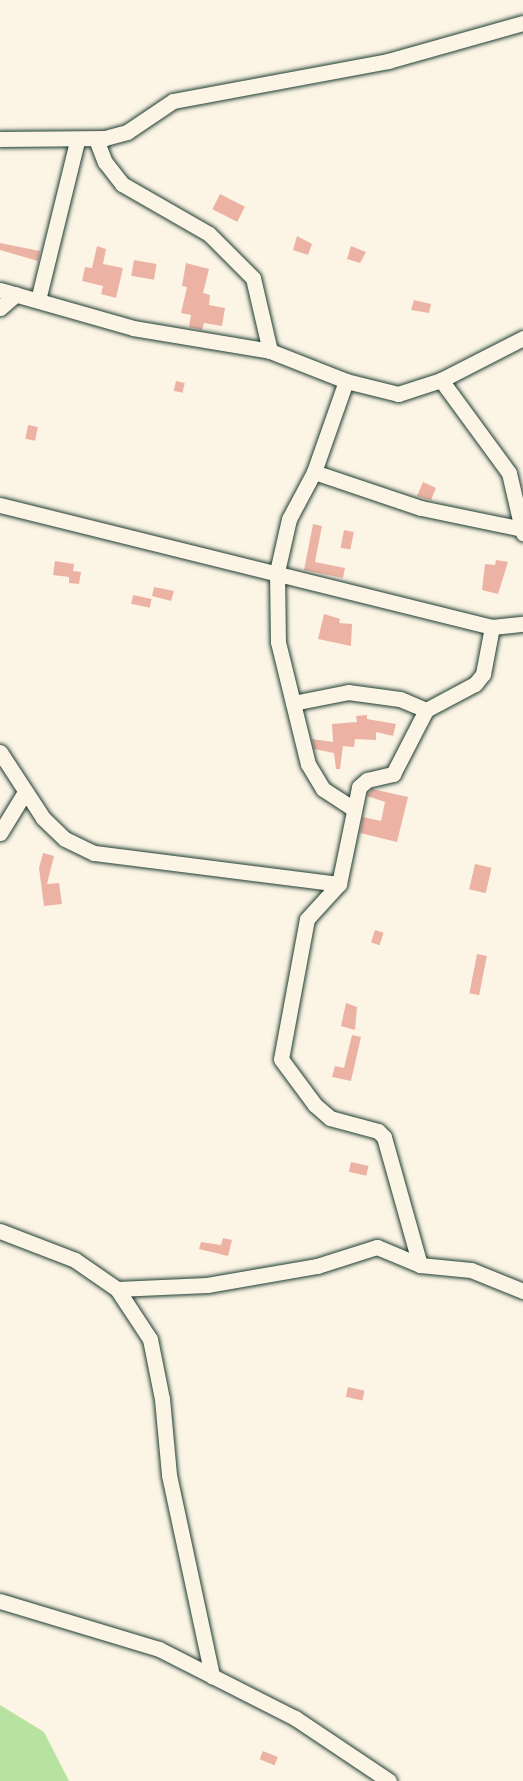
<!DOCTYPE html>
<style>
body{margin:0}
#map{position:relative;width:523px;height:1781px;overflow:hidden;background:#fcf5e5;font-family:Itim,sans-serif}
div>[style]{position:absolute}
[style*='--x']{left:calc(var(--x)*1px);top:calc(var(--y)*1px);width:calc(var(--w)*1px);rotate:calc(var(--a)*1deg)}
.green>*{inset:0;background:#b7e2a0}
.building>*{inset:0;background:#ecb3a5;transform-origin:0 0}
.roads{filter:drop-shadow(0 0 2px #1f3d34) drop-shadow(0 0 2px #1f3d34)}
.minor>*{height:15px;margin:-7.5px;padding:0 7.5px;transform-origin:7.5px;border-radius:7.5px;background:#fcf5e5}
span{translate:-50% -50%;white-space:nowrap;text-align:center;line-height:1.15;-webkit-text-stroke:4.5px #fcf5e5;paint-order:stroke}
</style>
<div id="map">
<div class="green">
<div style="clip-path:polygon(0 1705px,44px 1732px,69px 1781px,0 1781px)"></div>
</div>
<div class="building">
<div style="left:220px;top:194px;width:28px;height:17px;rotate:27deg"></div>
<div style="clip-path:polygon(297px 236px,312px 244px,308px 255px,293px 250px)"></div>
<div style="clip-path:polygon(0 243px,40px 251px,38px 261px,0 250px)"></div>
<div style="clip-path:polygon(97px 246px,106px 249px,103px 264px,123px 268px,116px 298px,101px 294px,103px 286px,82px 281px,85px 267px,92px 268px)"></div>
<div style="clip-path:polygon(351px 246px,366px 252px,360px 263px,347px 259px)"></div>
<div style="left:134px;top:260px;width:23px;height:16px;rotate:10deg"></div>
<div style="clip-path:polygon(186px 263px,209px 269px,203px 293px,210px 295px,209px 305px,225px 308px,222px 326px,204px 323px,202px 330px,189px 327px,191px 315px,181px 313px,187px 287px,182px 286px)"></div>
<div style="clip-path:polygon(414px 300px,431px 304px,429px 313px,411px 310px)"></div>
<div style="left:176px;top:381px;width:9px;height:10px;rotate:13deg"></div>
<div style="left:28px;top:425px;width:10px;height:14px;rotate:11deg"></div>
<div style="clip-path:polygon(423px 482px,436px 488px,431px 500px,417px 496px)"></div>
<div style="clip-path:polygon(313px 524px,322px 526px,315px 562px,345px 568px,343px 578px,304px 570px)"></div>
<div style="left:344px;top:530px;width:10px;height:18px;rotate:11deg"></div>
<div style="clip-path:polygon(496px 560px,508px 562px,498px 594px,482px 590px,485px 564px,495px 565px)"></div>
<div style="clip-path:polygon(55px 561px,74px 564px,73px 571px,81px 572px,79px 584px,69px 583px,69px 577px,53px 575px)"></div>
<div style="clip-path:polygon(154px 587px,174px 591px,171px 601px,152px 596px)"></div>
<div style="left:133px;top:595px;width:19px;height:9px;rotate:12deg"></div>
<div style="clip-path:polygon(324px 614px,340px 619px,339px 623px,352px 624px,351px 646px,318px 639px)"></div>
<div style="clip-path:polygon(367px 715px,367px 719px,396px 724px,393px 736px,376px 732px,376px 740px,355px 739px,354px 747px,343px 746px,340px 769px,336px 769px,334px 753px,314px 749px,312px 739px,333px 742px,332px 724px,357px 722px,356px 716px)"></div>
<div style="clip-path:polygon(372px 789px,408px 797px,397px 842px,360px 833px,363px 817px,381px 821px,385px 802px,367px 796px)"></div>
<div style="clip-path:polygon(43px 853px,54px 856px,47px 884px,59px 883px,62px 904px,44px 906px,39px 868px)"></div>
<div style="left:475px;top:864px;width:17px;height:26px;rotate:13deg"></div>
<div style="left:375px;top:930px;width:9px;height:13px;rotate:18deg"></div>
<div style="left:477px;top:954px;width:10px;height:40px;rotate:11deg"></div>
<div style="clip-path:polygon(346px 1003px,357px 1007px,355px 1030px,341px 1026px)"></div>
<div style="clip-path:polygon(352px 1035px,361px 1037px,351px 1081px,332px 1077px,335px 1066px,344px 1068px)"></div>
<div style="left:351px;top:1162px;width:18px;height:10px;rotate:13deg"></div>
<div style="clip-path:polygon(223px 1238px,232px 1240px,228px 1256px,199px 1249px,201px 1242px,221px 1245px)"></div>
<div style="left:348px;top:1387px;width:17px;height:10px;rotate:13deg"></div>
<div style="left:263px;top:1751px;width:16px;height:9px;rotate:22deg"></div>
</div>
<div class="roads">
<div class="minor">
<div style="--x:0;--y:139;--w:105;--a:-0.5"></div>
<div style="--x:105;--y:138;--w:23;--a:-15"></div>
<div style="--x:127;--y:132;--w:55;--a:-34"></div>
<div style="--x:173;--y:101;--w:219;--a:-10.5"></div>
<div style="--x:388;--y:61;--w:140;--a:-15.7"></div>
<div style="--x:96;--y:139;--w:25;--a:69"></div>
<div style="--x:105;--y:162;--w:28;--a:52"></div>
<div style="--x:122;--y:184;--w:100;--a:29.9"></div>
<div style="--x:209;--y:234;--w:62;--a:45"></div>
<div style="--x:253;--y:278;--w:75;--a:76.9"></div>
<div style="--x:0;--y:290;--w:138;--a:15.9"></div>
<div style="--x:133;--y:328;--w:139;--a:9.5"></div>
<div style="--x:270;--y:351;--w:82;--a:21.5"></div>
<div style="--x:346;--y:381;--w:54;--a:14"></div>
<div style="--x:398;--y:394;--w:45;--a:-18"></div>
<div style="--x:441;--y:380;--w:115;--a:53.8"></div>
<div style="--x:509;--y:473;--w:62;--a:76.9"></div>
<div style="--x:38;--y:300;--w:164;--a:-76.2"></div>
<div style="--x:0;--y:308;--w:21;--a:-41"></div>
<div style="--x:441;--y:380;--w:92;--a:-27.1"></div>
<div style="--x:346;--y:381;--w:96;--a:109.4"></div>
<div style="--x:314;--y:472;--w:53;--a:118"></div>
<div style="--x:289;--y:519;--w:54;--a:102.8"></div>
<div style="--x:277;--y:572;--w:70;--a:89.2"></div>
<div style="--x:278;--y:642;--w:126;--a:76.2"></div>
<div style="--x:308;--y:764;--w:29;--a:59"></div>
<div style="--x:323;--y:789;--w:37;--a:33"></div>
<div style="--x:314;--y:472;--w:113;--a:18.6"></div>
<div style="--x:421;--y:508;--w:103;--a:11.7"></div>
<div style="--x:0;--y:505;--w:507;--a:13.93"></div>
<div style="--x:492;--y:627;--w:31;--a:-6"></div>
<div style="--x:293;--y:703;--w:56;--a:-11.3"></div>
<div style="--x:348;--y:692;--w:52;--a:7.7"></div>
<div style="--x:400;--y:699;--w:28;--a:23"></div>
<div style="--x:0;--y:752;--w:79;--a:56.9"></div>
<div style="--x:43;--y:818;--w:30;--a:44"></div>
<div style="--x:65;--y:839;--w:32;--a:26"></div>
<div style="--x:94;--y:853;--w:247;--a:7.2"></div>
<div style="--x:0;--y:833;--w:48;--a:-58.6"></div>
<div style="--x:0;--y:1231;--w:80;--a:21.1"></div>
<div style="--x:75;--y:1260;--w:51;--a:34.6"></div>
<div style="--x:117;--y:1289;--w:60;--a:56.6"></div>
<div style="--x:150;--y:1339;--w:61;--a:78.7"></div>
<div style="--x:162;--y:1399;--w:76;--a:84.7"></div>
<div style="--x:169;--y:1475;--w:206;--a:77.9"></div>
<div style="--x:420;--y:1265;--w:133;--a:-105.7"></div>
<div style="--x:384;--y:1137;--w:8;--a:-135"></div>
<div style="--x:378;--y:1131;--w:50;--a:-164.8"></div>
<div style="--x:330;--y:1118;--w:20;--a:-139"></div>
<div style="--x:315;--y:1105;--w:57;--a:-126.5"></div>
<div style="--x:281;--y:1059;--w:142;--a:-79.5"></div>
<div style="--x:307;--y:919;--w:47;--a:-47.6"></div>
<div style="--x:339;--y:884;--w:99;--a:-78.3"></div>
<div style="--x:359;--y:787;--w:11;--a:-41"></div>
<div style="--x:367;--y:780;--w:27;--a:-13"></div>
<div style="--x:393;--y:774;--w:72;--a:-62.7"></div>
<div style="--x:426;--y:710;--w:55;--a:-28"></div>
<div style="--x:475;--y:684;--w:13;--a:-51"></div>
<div style="--x:483;--y:674;--w:48;--a:-79.2"></div>
<div style="--x:117;--y:1289;--w:90;--a:-2.5"></div>
<div style="--x:207;--y:1285;--w:112;--a:-9.8"></div>
<div style="--x:317;--y:1266;--w:63;--a:-17.6"></div>
<div style="--x:377;--y:1247;--w:47;--a:22.7"></div>
<div style="--x:420;--y:1265;--w:51;--a:5.6"></div>
<div style="--x:471;--y:1270;--w:56;--a:22"></div>
<div style="--x:0;--y:1601;--w:166;--a:16.8"></div>
<div style="--x:159;--y:1649;--w:153;--a:26.9"></div>
<div style="--x:295;--y:1718;--w:113;--a:33.8"></div>
</div>
</div>
</div>
